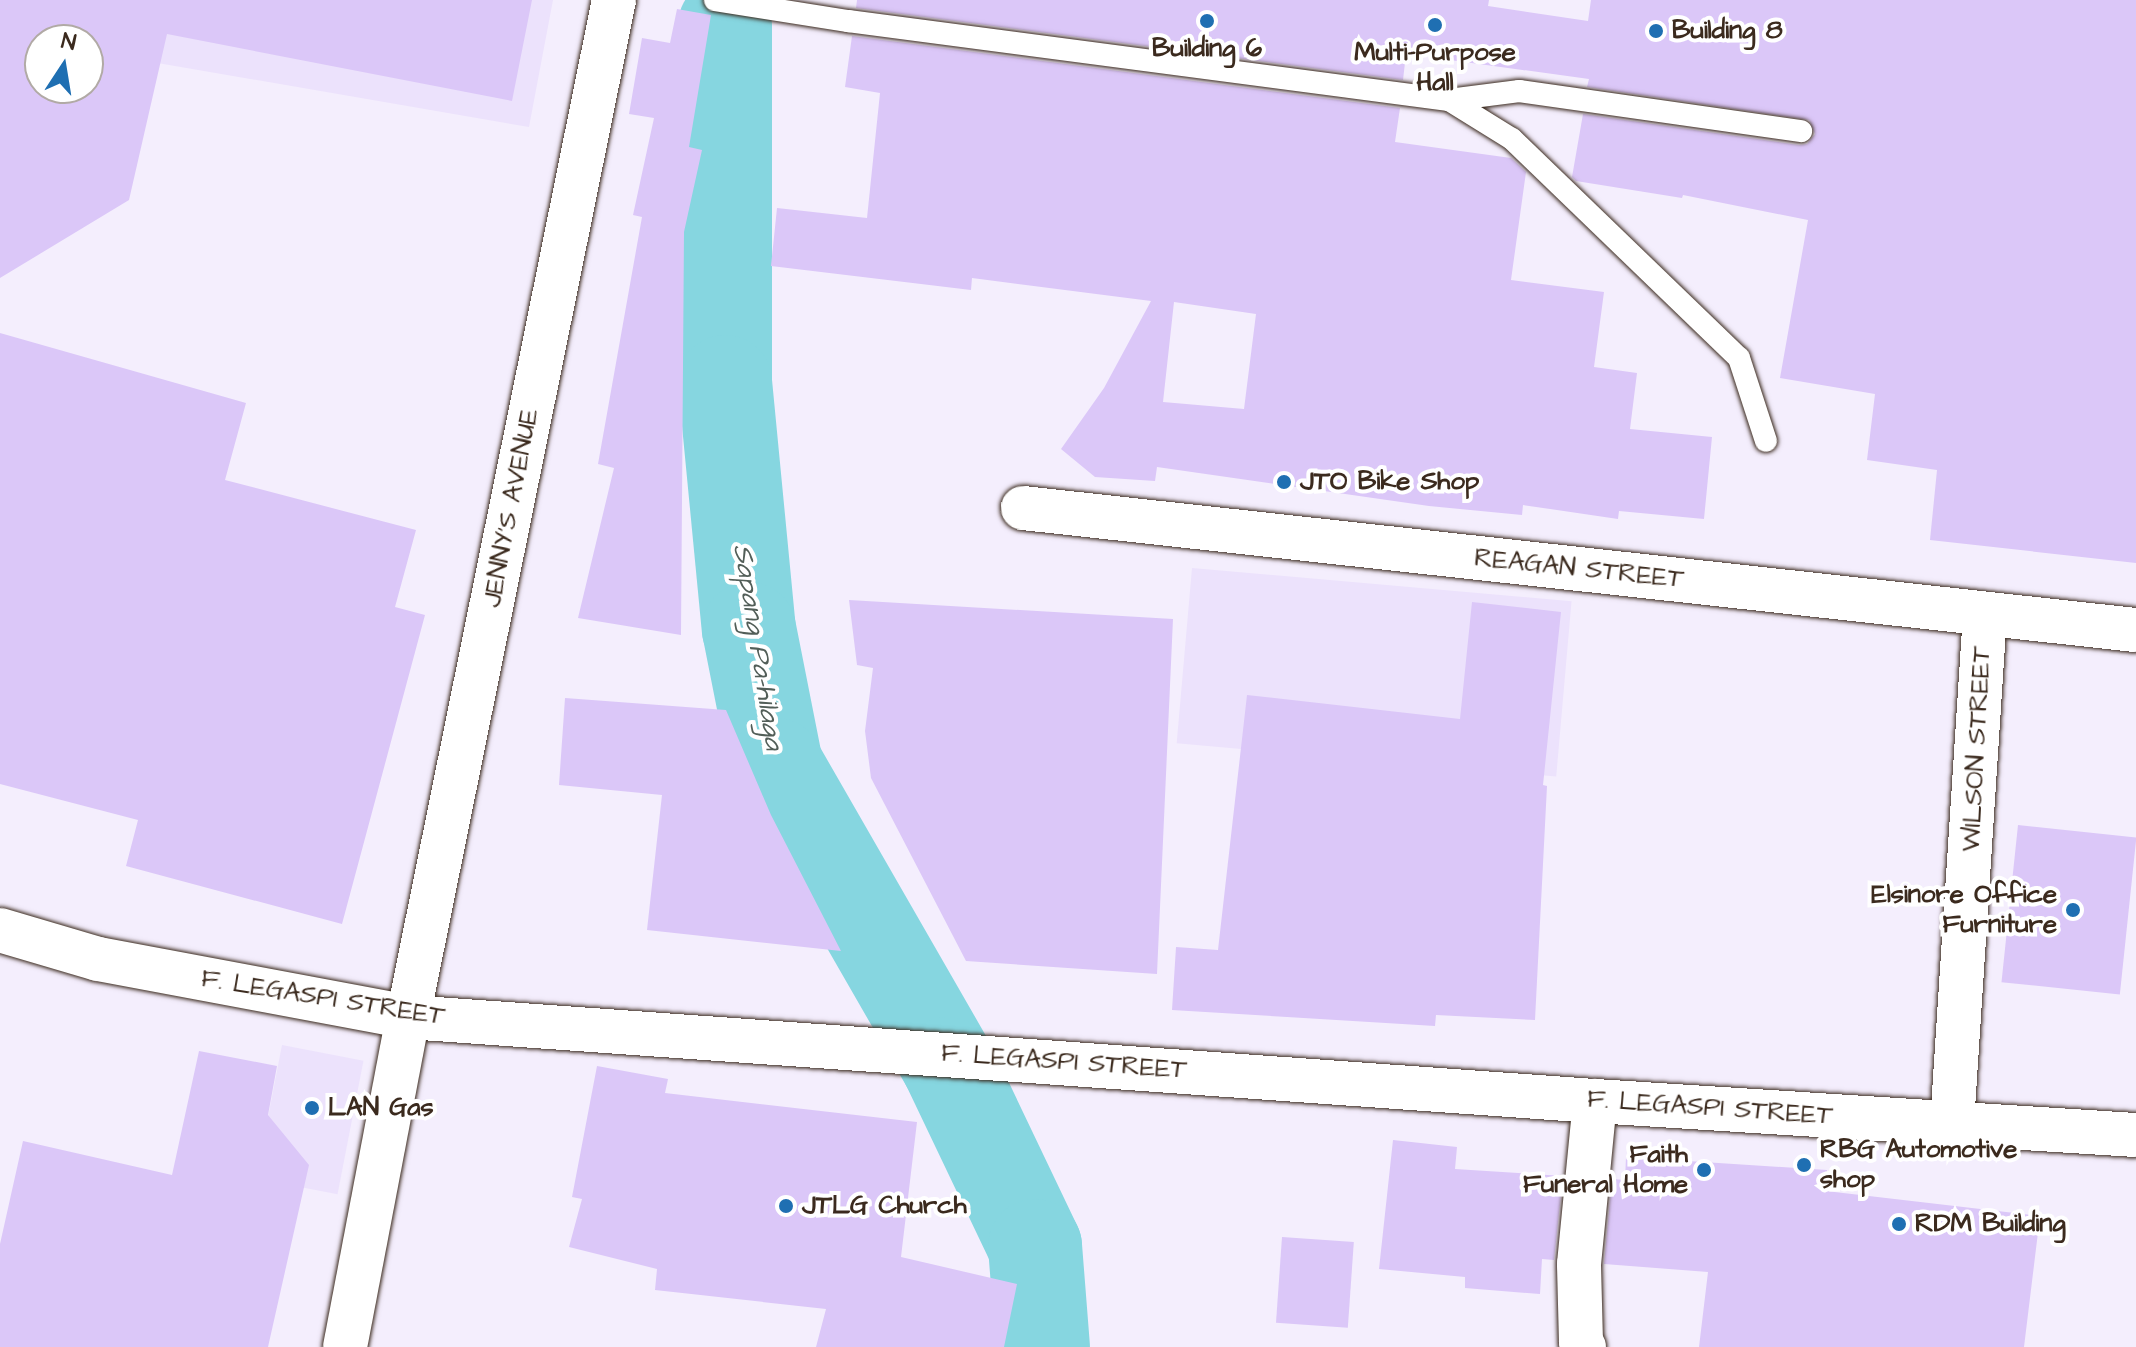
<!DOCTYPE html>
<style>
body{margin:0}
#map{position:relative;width:2136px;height:1347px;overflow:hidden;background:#f4eefd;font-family:"Architects Daughter",sans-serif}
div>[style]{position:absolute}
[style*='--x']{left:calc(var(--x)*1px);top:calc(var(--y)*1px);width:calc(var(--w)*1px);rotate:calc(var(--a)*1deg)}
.built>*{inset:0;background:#ece2fc;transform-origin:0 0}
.river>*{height:94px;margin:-47px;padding:0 47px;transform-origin:47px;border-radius:47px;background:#86d6e0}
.building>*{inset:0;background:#dbc7f8;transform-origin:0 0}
.roads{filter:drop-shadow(0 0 2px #3b2a1e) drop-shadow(0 0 2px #3b2a1e)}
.service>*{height:22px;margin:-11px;padding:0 11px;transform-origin:11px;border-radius:11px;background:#fff}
.minor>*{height:44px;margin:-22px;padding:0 22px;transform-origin:22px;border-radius:22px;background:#fff}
.tertiary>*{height:44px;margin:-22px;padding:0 22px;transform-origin:22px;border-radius:22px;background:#fff}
.secondary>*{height:44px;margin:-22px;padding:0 22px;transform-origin:22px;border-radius:22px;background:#fff}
.dots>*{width:22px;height:22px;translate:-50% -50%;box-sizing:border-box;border:4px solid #fff;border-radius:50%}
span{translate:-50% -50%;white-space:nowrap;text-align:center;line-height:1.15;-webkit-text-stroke:8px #fff;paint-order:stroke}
.poi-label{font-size:26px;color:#3b2a1e;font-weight:700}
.left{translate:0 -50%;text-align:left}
.right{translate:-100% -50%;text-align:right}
.street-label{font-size:26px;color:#3b2a1e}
.water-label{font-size:28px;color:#525e58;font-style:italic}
.north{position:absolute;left:24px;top:24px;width:80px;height:80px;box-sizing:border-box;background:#fff;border:2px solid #b1aaa5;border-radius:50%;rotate:12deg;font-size:22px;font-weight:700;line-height:32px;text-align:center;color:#3b2a1e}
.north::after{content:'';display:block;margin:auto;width:28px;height:36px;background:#1f6fb2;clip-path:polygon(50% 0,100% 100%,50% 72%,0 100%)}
</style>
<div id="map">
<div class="built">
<div style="clip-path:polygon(0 0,553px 0,529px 127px,88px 51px,88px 40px,40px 40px)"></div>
<div style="left:1192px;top:568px;width:381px;height:176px;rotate:5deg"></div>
<div style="left:282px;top:1045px;width:83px;height:136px;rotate:11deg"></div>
</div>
<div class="river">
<div style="--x:725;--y:25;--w:357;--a:90"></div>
<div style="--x:725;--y:382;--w:248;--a:84.5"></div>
<div style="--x:749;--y:629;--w:139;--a:78.8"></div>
<div style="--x:776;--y:765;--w:345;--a:60.1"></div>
<div style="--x:948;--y:1064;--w:202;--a:64.5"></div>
<div style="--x:1035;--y:1246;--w:101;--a:85.5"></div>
</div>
<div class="building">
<div style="clip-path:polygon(evenodd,0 0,532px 0,512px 101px,167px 34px,129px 200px,0 278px,0 0,40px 40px,88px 40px,88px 88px,40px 88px,40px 40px)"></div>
<div style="clip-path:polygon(857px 0,1489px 0,1488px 6px,1588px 21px,1591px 0,2136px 0,2136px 563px,1930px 540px,1937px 470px,1867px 460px,1875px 394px,1780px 378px,1808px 220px,1683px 195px,1682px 198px,1576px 181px,1572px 177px,1583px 114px,1799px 145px,1807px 144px,1815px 134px,1809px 120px,1587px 87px,1589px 79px,1406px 54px,1403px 80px,856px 8px)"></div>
<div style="clip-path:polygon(677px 9px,711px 15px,689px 147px,702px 150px,684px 232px,681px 635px,578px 618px,614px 468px,598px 464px,642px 217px,633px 215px,654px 118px,629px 114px,642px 38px,670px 43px)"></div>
<div style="clip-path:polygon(evenodd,852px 36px,1400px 108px,1395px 142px,1511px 158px,1526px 172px,1511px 280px,1604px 292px,1594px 367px,1637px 373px,1630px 429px,1712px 437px,1704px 519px,1619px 511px,1618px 519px,1523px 505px,1522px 515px,1429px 506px,1157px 467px,1155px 481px,1095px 477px,1061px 449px,1104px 388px,1151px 301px,972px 278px,971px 290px,771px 266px,777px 208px,867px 218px,880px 93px,845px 87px,852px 36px,1174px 302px,1256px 314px,1244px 409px,1163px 402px,1174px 302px)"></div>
<div style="clip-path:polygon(0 333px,246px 403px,225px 480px,416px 530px,395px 607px,425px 615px,342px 924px,126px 866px,138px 820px,0 784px)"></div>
<div style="clip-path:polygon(849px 600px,1173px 619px,1157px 974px,966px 961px,871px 778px,865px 731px,873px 668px,857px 665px)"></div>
<div style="clip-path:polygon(1472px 602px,1561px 612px,1543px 785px,1547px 786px,1535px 1020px,1436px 1015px,1435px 1026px,1172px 1010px,1176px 947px,1218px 950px,1247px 695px,1460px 719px)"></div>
<div style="clip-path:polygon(565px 698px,726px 710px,771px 815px,841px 951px,647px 930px,662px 795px,559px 785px)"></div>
<div style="left:2018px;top:825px;width:119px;height:158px;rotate:6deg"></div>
<div style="clip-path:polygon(199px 1051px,277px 1066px,268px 1115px,309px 1165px,268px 1347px,0 1347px,0 1244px,23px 1141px,172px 1175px)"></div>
<div style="clip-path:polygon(597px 1066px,668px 1079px,665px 1093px,917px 1122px,901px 1257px,1017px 1284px,1004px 1347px,816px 1347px,826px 1309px,655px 1290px,657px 1269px,569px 1247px,582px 1199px,572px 1197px)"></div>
<div style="clip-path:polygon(1393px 1140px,1457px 1147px,1455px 1169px,1563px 1176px,1554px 1260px,1542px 1259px,1540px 1294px,1465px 1288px,1465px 1277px,1379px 1269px)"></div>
<div style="clip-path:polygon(1626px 1157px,1827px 1170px,1826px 1191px,2040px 1216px,2024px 1347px,1699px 1347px,1708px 1272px,1604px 1264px,1612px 1179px,1625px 1180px)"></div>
<div style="left:1282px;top:1237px;width:72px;height:86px;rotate:4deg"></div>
</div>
<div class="roads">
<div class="service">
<div style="--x:715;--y:0;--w:135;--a:9"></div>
<div style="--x:848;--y:21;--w:606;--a:7.49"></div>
<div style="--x:1449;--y:100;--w:71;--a:-7.3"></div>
<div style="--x:1519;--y:91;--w:285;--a:8.1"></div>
<div style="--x:1449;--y:100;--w:74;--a:31.8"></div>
<div style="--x:1512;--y:139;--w:315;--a:44"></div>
<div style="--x:1739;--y:358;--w:87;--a:72"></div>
</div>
<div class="minor">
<div style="--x:1023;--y:508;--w:1120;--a:6.26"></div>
<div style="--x:1952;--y:1124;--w:511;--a:-86.3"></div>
<div style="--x:1584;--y:1347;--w:6;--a:-121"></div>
<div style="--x:1581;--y:1342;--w:78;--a:-91.5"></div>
<div style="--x:1579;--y:1264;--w:164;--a:-84.4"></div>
</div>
<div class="tertiary">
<div style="--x:345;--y:1347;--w:336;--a:-79.2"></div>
<div style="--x:408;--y:1017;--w:1038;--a:-78.55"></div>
</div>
<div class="secondary">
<div style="--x:0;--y:930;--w:102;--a:16.5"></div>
<div style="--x:98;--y:959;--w:315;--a:10.6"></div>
<div style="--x:408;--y:1017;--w:1190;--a:4.05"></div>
<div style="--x:1595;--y:1101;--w:542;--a:3.6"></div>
</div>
</div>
<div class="dots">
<div style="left:1207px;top:21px;background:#1f6fb2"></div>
<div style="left:1435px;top:25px;background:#1f6fb2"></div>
<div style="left:1656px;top:31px;background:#1f6fb2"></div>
<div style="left:1284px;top:482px;background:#1f6fb2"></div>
<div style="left:2073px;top:910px;background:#1f6fb2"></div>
<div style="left:312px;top:1108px;background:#1f6fb2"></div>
<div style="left:1804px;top:1165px;background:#1f6fb2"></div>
<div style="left:1704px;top:1170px;background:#1f6fb2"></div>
<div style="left:786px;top:1206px;background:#1f6fb2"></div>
<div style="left:1899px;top:1224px;background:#1f6fb2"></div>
</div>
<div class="poi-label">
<span class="left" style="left:1672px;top:31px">Building 8</span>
<span style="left:1207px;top:49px">Building 6</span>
<span style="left:1435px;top:68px">Multi-Purpose<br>Hall</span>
<span class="left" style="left:1300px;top:482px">JTO Bike Shop</span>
<span class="right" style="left:2057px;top:910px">Elsinore Office<br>Furniture</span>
<span class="left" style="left:328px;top:1108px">LAN Gas</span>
<span class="left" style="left:1820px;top:1165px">RBG Automotive<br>shop</span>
<span class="right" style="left:1688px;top:1170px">Faith<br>Funeral Home</span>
<span class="left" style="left:802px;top:1206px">JTLG Church</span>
<span class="left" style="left:1915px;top:1224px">RDM Building</span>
</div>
<div class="street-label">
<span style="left:511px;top:508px;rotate:-79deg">JENNY'S AVENUE</span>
<span style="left:1579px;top:569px;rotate:6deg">REAGAN STREET</span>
<span style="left:1977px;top:749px;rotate:-87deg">WILSON STREET</span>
<span style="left:323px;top:998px;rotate:9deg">F. LEGASPI STREET</span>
<span style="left:1064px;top:1062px;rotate:4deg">F. LEGASPI STREET</span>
<span style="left:1710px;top:1108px;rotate:4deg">F. LEGASPI STREET</span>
</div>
<div class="water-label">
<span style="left:758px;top:647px;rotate:81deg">Sapang Pa-hilaga</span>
</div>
<div class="north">N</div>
</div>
